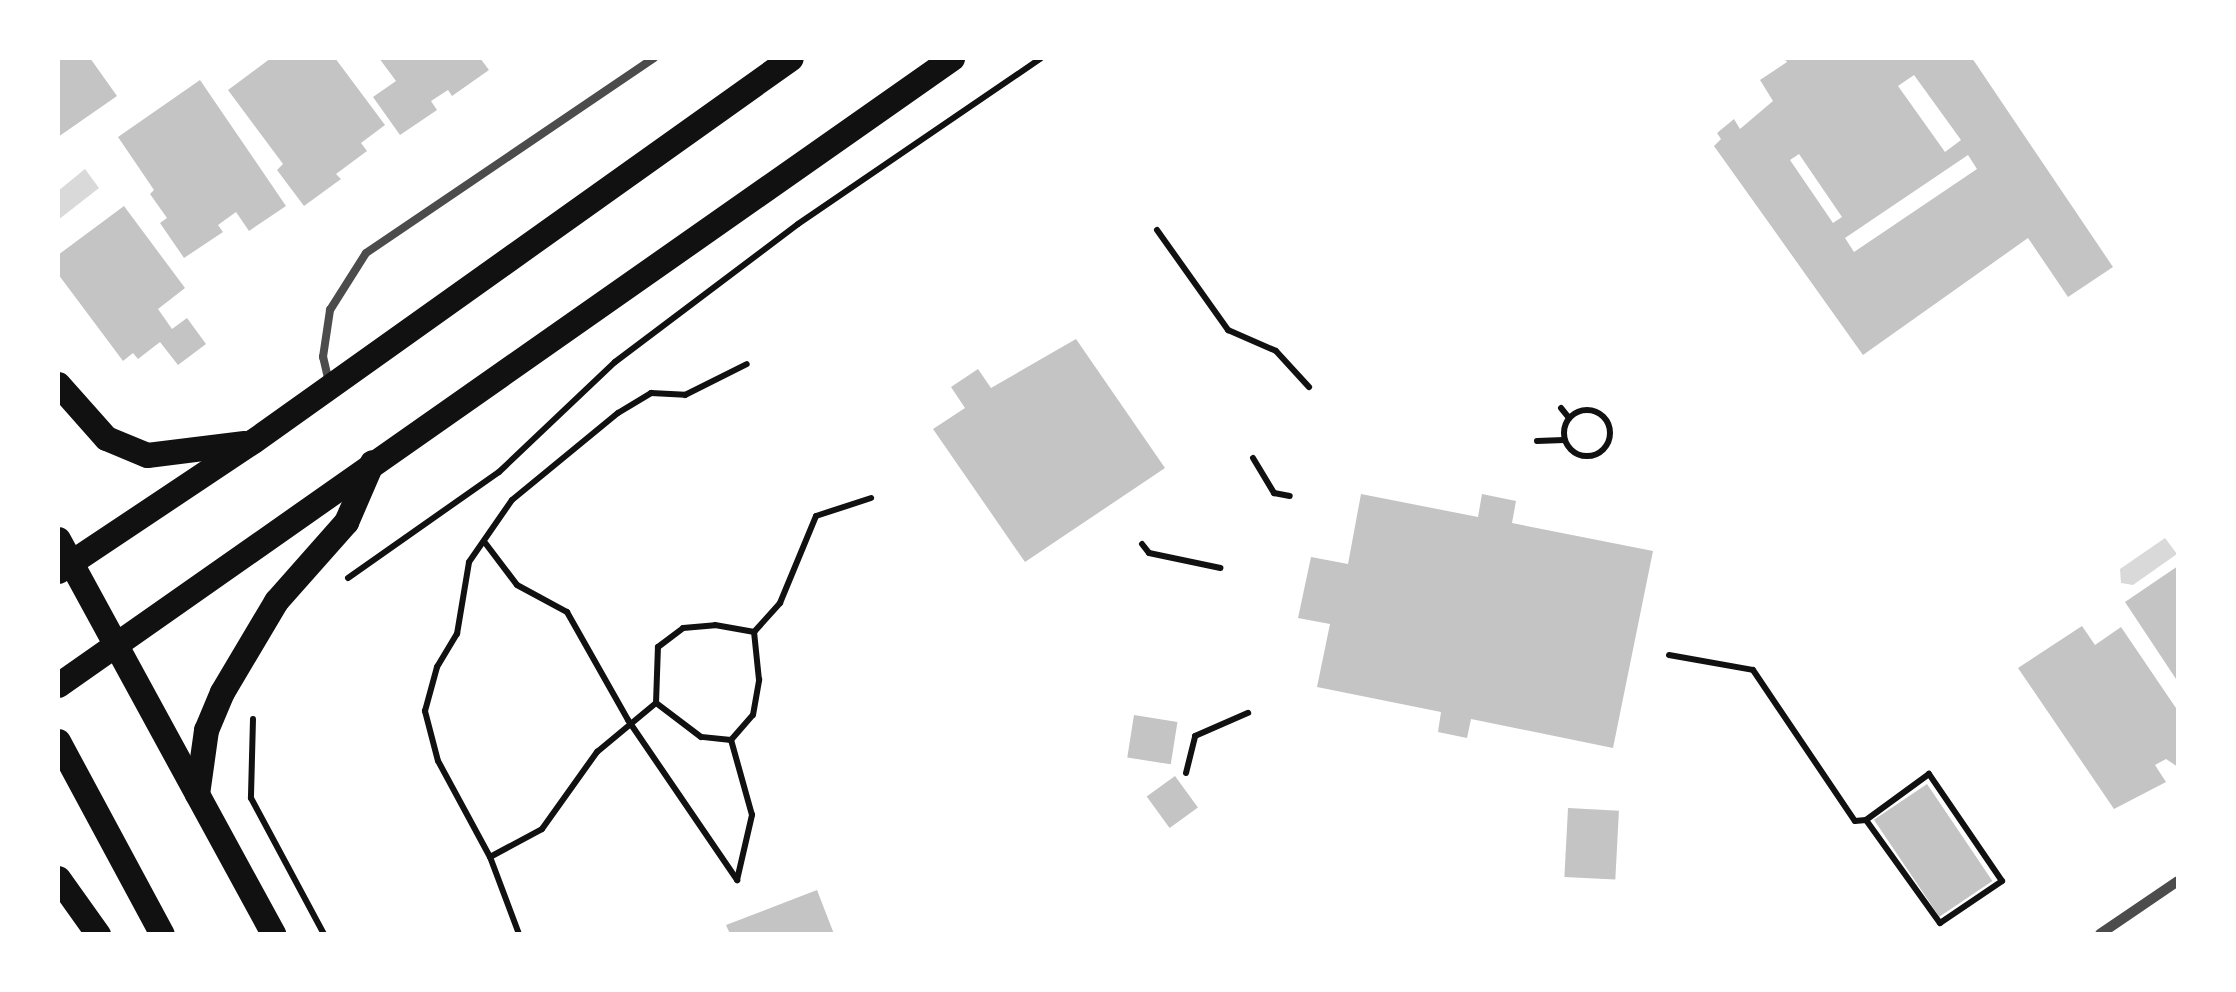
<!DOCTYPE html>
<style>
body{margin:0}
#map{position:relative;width:2236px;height:992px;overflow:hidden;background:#fff;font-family:Lora,serif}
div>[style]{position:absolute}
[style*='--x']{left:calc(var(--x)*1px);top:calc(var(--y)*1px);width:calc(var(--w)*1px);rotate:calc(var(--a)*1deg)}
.water>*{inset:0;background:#d9d9d9}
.building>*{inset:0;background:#c4c4c4;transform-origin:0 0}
.path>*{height:6px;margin:-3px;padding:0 3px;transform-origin:3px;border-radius:3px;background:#111}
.path>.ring{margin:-3px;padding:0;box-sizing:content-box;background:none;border:6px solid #111;border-radius:50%}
.service>*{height:8px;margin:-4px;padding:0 4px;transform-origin:4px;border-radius:4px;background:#4c4c4c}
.minor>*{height:10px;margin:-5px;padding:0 5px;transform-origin:5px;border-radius:5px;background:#4c4c4c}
.primary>*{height:25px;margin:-12.5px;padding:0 12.5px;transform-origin:12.5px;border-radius:12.5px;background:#111}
span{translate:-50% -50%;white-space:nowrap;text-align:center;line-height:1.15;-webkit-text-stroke:10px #fff;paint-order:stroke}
.frame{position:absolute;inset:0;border:60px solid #fff;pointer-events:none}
</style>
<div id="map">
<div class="water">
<div style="clip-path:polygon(85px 169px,99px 188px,58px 220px,58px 191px)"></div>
<div style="clip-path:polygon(2165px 538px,2177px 554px,2133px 585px,2121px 583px,2120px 569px)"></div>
</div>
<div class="building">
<div style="clip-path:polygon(58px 58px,90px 58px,117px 96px,58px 137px)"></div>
<div style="clip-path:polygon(271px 58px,335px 58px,385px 125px,361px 143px,367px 151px,336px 174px,341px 179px,304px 206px,277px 170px,283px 164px,228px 90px)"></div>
<div style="clip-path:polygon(379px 58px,480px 58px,489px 70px,452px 96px,448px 90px,431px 101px,437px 110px,400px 135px,373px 97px,396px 81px)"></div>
<div style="clip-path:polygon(evenodd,1784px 58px,1972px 58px,2113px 267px,2068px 297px,2028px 238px,1863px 355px,1714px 146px,1721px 139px,1717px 133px,1734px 119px,1740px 129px,1773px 101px,1760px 80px,1787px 62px,1784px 58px,1914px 75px,1961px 140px,1945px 152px,1898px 86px,1914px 75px,1784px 58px,1799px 154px,1842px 217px,1833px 223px,1790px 160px,1799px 154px,1784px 58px,1968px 155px,1977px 169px,1854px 252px,1845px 238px,1968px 155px)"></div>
<div style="clip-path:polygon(200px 80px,286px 206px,249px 231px,236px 212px,218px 225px,223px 232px,184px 258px,160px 223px,167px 218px,150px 194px,154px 190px,118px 137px)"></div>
<div style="clip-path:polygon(124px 206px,185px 288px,158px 309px,172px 329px,187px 318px,206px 344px,178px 365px,160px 342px,138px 359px,133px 353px,123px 361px,58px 274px,58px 255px)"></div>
<div style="clip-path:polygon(1076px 339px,1165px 468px,1025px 562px,933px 429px,965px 408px,951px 387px,978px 369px,991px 388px)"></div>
<div style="clip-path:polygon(1361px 494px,1478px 517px,1482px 494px,1516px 501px,1512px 523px,1653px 551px,1613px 748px,1471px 719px,1467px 738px,1438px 732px,1441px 712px,1317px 687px,1330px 624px,1298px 618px,1311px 557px,1348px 564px)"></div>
<div style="clip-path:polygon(2178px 566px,2178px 682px,2125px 602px)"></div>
<div style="clip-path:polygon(2082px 626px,2095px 645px,2121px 627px,2178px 711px,2178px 767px,2166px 759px,2155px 765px,2166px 782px,2114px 809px,2018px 668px)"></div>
<div style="left:1134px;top:715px;width:44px;height:43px;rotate:9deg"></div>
<div style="left:1175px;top:776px;width:39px;height:35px;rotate:54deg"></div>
<div style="left:1927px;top:784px;width:117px;height:64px;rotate:56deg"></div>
<div style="left:1568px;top:808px;width:51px;height:69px;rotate:3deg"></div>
<div style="clip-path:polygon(817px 890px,834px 934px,730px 934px,726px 925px)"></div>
</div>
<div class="path">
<div style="--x:1157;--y:230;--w:123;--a:54.6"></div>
<div style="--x:1228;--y:330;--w:52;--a:23.6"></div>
<div style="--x:1276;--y:351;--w:49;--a:47.5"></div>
<div style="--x:1561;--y:408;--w:13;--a:51"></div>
<div class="ring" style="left:1564px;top:410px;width:40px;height:40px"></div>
<div style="--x:1537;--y:441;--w:27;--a:-2"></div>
<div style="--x:1253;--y:458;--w:41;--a:59"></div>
<div style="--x:1274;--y:493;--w:16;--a:11"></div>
<div style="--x:486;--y:544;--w:51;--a:52.9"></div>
<div style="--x:517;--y:585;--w:57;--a:28.4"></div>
<div style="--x:567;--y:612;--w:124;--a:60.5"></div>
<div style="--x:628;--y:720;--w:194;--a:55.7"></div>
<div style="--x:737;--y:880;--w:67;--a:-77"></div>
<div style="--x:752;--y:815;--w:78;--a:-105.6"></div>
<div style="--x:731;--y:740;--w:33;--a:-49"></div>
<div style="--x:753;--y:715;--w:36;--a:-80"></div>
<div style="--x:759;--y:680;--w:48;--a:-95.9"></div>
<div style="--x:754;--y:632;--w:39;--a:-48"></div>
<div style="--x:780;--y:603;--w:94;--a:-67.5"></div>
<div style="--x:816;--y:516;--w:58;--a:-18.1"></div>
<div style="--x:1142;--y:544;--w:11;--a:52"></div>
<div style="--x:1149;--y:553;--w:73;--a:11.9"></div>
<div style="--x:348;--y:578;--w:184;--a:-35.1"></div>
<div style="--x:499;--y:472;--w:160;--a:-43.5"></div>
<div style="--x:615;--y:362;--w:229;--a:-37"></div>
<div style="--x:798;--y:224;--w:294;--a:-34.3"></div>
<div style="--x:1669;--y:655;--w:85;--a:10.1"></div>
<div style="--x:1753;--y:670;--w:182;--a:56"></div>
<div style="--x:1855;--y:821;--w:11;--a:-5"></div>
<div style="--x:1866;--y:820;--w:127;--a:54.3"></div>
<div style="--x:1940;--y:923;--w:75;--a:-34.1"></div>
<div style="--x:2002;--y:881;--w:130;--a:-124.3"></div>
<div style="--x:1929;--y:774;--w:78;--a:143.9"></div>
<div style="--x:253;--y:719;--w:79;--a:91.5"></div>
<div style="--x:251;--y:798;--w:154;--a:61.8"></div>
<div style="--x:731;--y:740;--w:30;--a:-174"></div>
<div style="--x:701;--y:737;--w:56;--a:-142.9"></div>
<div style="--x:656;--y:703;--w:56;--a:-88"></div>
<div style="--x:658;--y:647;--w:31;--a:-37"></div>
<div style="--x:683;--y:628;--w:32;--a:-5"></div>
<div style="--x:715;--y:625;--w:40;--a:10"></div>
<div style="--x:1186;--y:773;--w:38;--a:-76"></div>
<div style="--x:1195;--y:736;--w:58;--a:-23.5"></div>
<div style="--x:490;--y:857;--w:109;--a:-118.4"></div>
<div style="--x:438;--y:761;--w:52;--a:-104.6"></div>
<div style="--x:425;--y:711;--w:46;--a:-74.7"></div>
<div style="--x:437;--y:667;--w:39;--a:-59"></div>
<div style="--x:457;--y:634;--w:73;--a:-80.5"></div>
<div style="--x:469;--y:562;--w:75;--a:-55.3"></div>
<div style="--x:512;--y:500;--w:137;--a:-39.4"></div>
<div style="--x:618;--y:413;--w:39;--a:-31"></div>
<div style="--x:651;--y:393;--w:34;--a:3"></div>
<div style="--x:685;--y:395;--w:69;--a:-26.6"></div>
<div style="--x:519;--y:934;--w:82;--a:-110.6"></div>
<div style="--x:490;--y:857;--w:59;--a:-28.3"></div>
<div style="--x:542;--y:829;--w:95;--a:-54.5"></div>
<div style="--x:597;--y:752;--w:77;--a:-39.7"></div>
</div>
<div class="service">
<div style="--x:328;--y:378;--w:22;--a:-103"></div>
<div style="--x:323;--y:357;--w:48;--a:-81.5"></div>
<div style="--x:330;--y:310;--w:67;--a:-57.7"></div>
<div style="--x:366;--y:253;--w:348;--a:-34.1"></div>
</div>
<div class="minor">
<div style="--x:2100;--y:934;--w:94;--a:-34.2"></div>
</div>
<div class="primary">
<div style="--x:58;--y:384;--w:72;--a:48.4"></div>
<div style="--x:106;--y:438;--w:44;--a:22.5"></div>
<div style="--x:147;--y:455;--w:98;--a:-7.1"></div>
<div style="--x:58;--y:539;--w:450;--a:61.4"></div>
<div style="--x:58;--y:571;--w:234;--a:-33.7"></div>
<div style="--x:253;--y:441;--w:660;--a:-35.45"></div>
<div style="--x:58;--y:685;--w:1092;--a:-35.04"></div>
<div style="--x:58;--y:741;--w:219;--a:61.7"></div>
<div style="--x:197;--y:794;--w:65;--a:-82"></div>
<div style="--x:206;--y:730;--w:41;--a:-67.2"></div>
<div style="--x:222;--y:692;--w:106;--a:-59.3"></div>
<div style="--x:276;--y:601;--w:106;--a:-48.5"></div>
<div style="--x:346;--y:522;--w:65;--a:-66.6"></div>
<div style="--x:58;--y:878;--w:69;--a:54.5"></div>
</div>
<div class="frame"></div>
</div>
